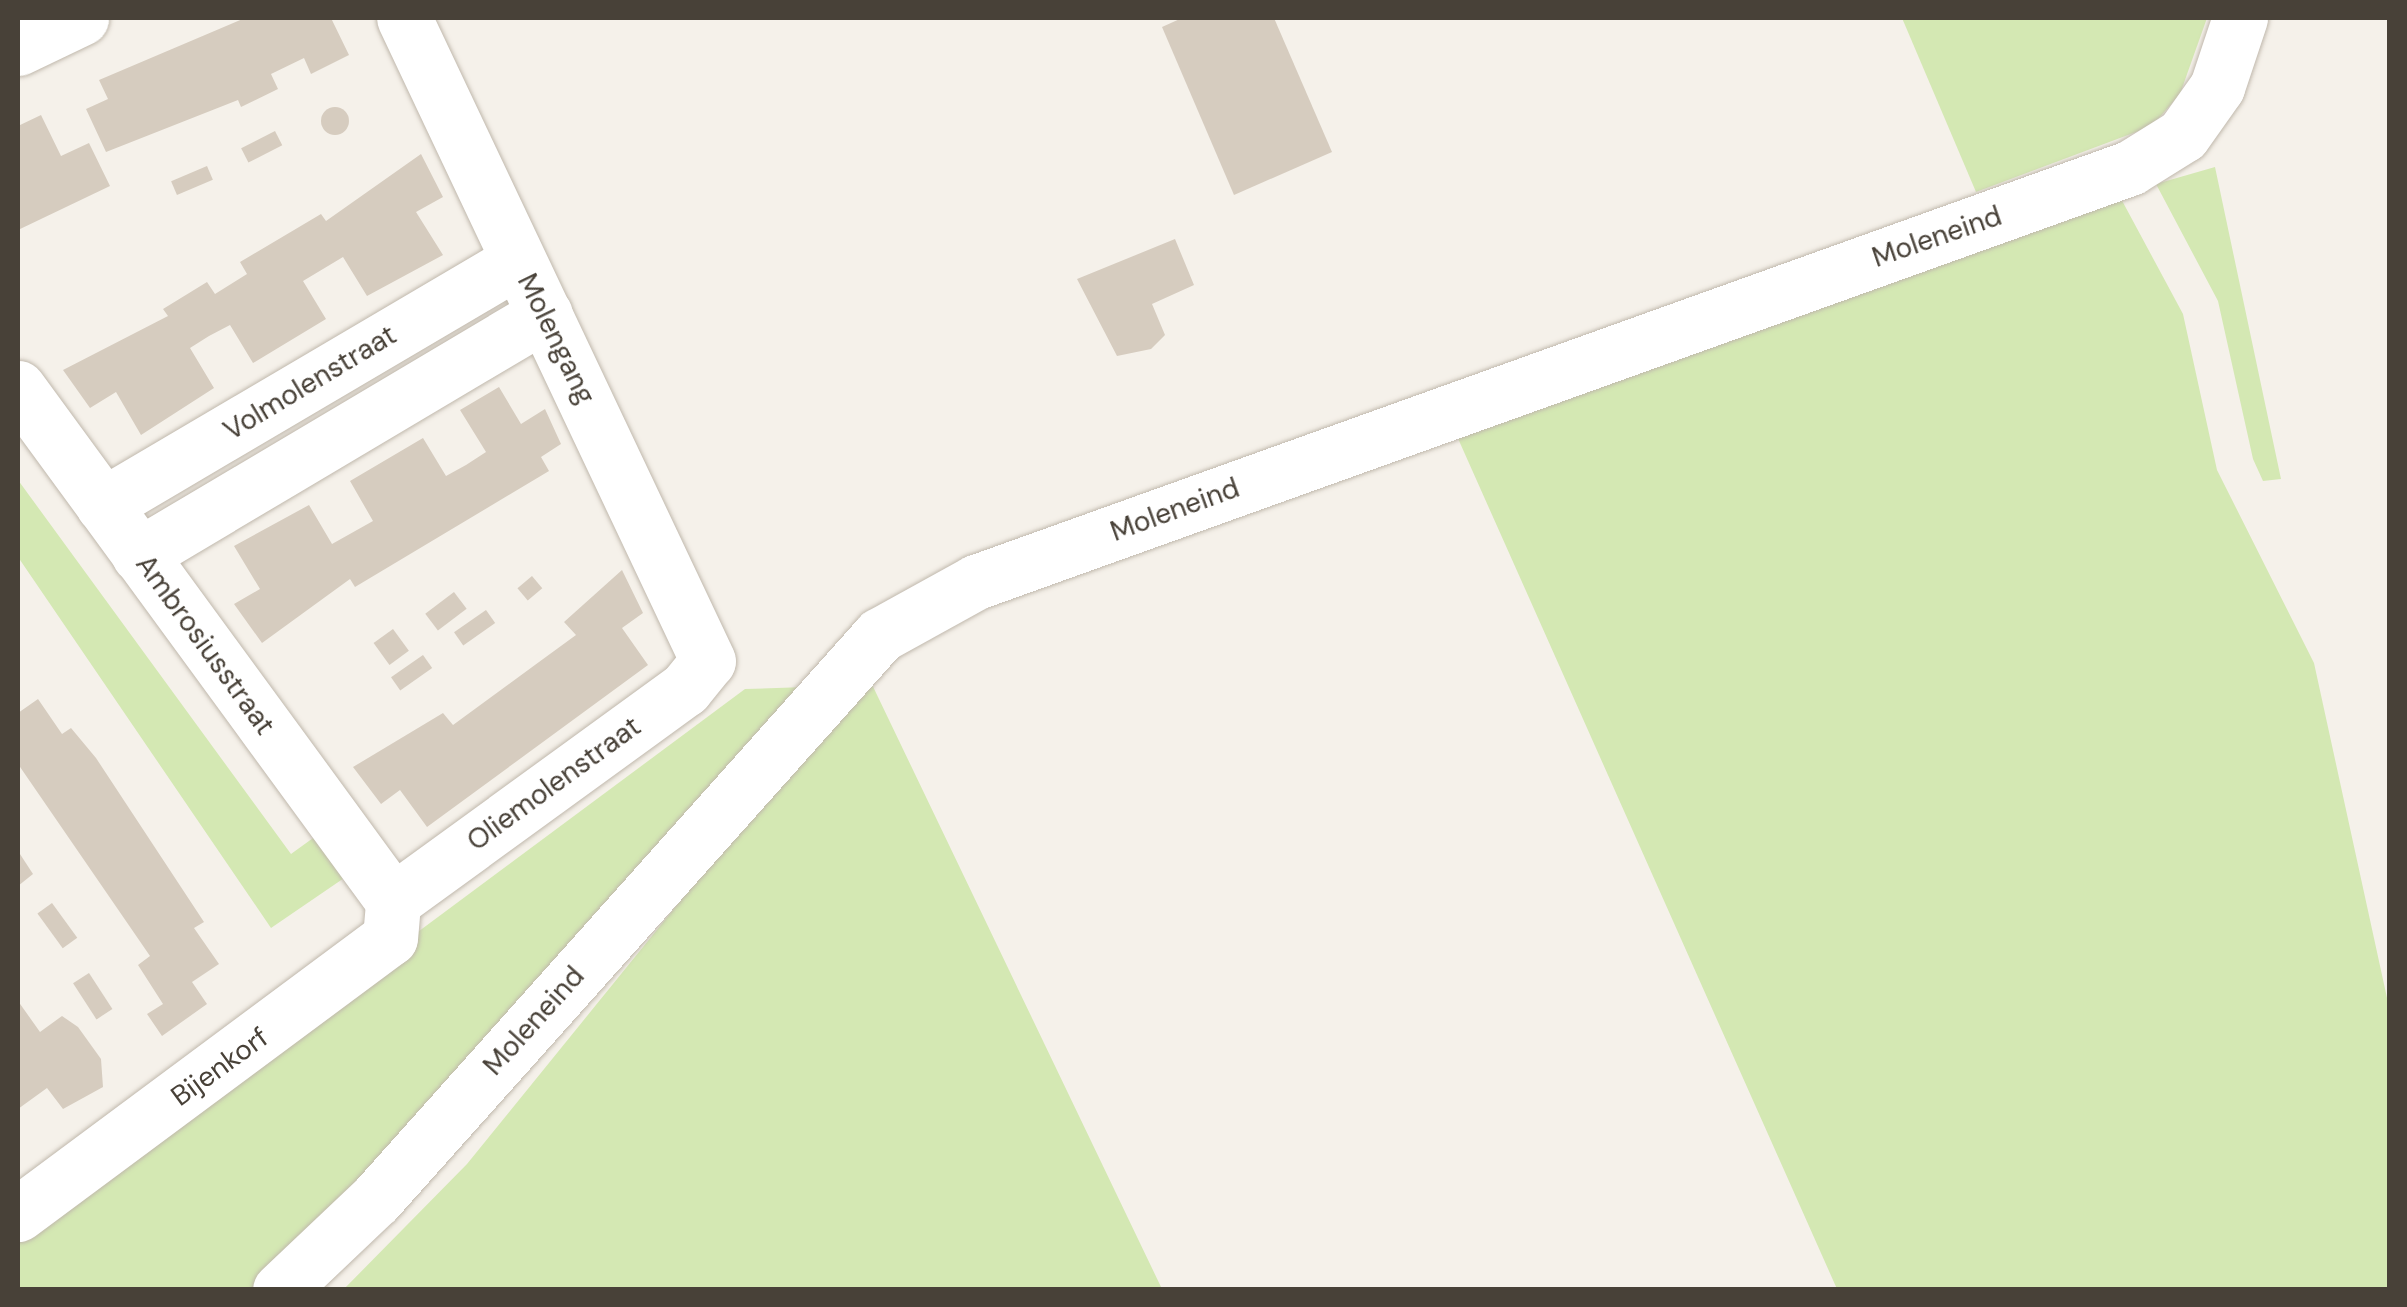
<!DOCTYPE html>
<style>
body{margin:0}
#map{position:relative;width:2407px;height:1307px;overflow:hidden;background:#f5f1ea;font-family:"DM Sans",sans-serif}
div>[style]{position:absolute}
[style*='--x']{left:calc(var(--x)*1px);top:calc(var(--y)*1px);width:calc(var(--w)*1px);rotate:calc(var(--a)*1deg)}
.green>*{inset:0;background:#d4e8b3}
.building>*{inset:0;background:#d6ccbf;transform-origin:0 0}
.round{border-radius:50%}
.roads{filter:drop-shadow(0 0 2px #c0b8ac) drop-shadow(0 0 2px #c0b8ac)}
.minor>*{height:55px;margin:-27.5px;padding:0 27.5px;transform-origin:27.5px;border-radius:27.5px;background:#fff}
span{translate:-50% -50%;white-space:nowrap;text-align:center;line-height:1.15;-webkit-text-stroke:8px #fff;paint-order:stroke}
.street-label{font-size:28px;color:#484138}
.frame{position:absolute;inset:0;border:20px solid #484138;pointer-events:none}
</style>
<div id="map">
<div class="green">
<div style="clip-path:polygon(1902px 18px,2207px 18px,2180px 94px,2152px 126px,1976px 192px)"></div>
<div style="clip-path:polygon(2215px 167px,2281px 479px,2263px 481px,2253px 459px,2218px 301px,2156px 184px)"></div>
<div style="clip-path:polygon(2119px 195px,2183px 314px,2217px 470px,2314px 663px,2389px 1007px,2389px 1289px,1837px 1289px,1456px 434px)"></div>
<div style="clip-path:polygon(18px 480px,291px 854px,320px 833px,350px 874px,271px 928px,18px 557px)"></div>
<div style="clip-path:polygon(866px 672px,1162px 1289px,343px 1290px,467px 1164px)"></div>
<div style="clip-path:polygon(806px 687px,442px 1125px,251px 1289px,18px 1289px,18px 1229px,745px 689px)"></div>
</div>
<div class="building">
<div style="clip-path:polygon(245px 18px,331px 18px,349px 55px,311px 74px,304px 58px,271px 74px,278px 89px,241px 107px,238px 100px,106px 152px,86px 109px,108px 99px,99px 80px)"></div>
<div style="clip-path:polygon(1182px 18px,1274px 18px,1332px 152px,1234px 195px,1162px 27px)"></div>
<div class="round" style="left:321px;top:107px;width:28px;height:28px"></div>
<div style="clip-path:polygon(41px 115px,61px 156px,89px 143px,110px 186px,18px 230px,18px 126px)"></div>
<div style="left:275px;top:131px;width:16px;height:38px;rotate:63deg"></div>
<div style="clip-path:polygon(421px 154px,443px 197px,416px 212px,443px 255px,367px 296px,343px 257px,303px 281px,326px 319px,253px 363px,230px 325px,209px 336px,190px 348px,214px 388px,141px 435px,116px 392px,90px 408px,63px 370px,168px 316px,163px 309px,207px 282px,215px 294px,247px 274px,240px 262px,321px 214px,326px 221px)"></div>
<div style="left:207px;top:166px;width:15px;height:39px;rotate:67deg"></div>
<div style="clip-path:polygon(1175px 239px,1194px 285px,1152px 304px,1165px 335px,1151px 349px,1117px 356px,1077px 279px)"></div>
<div style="clip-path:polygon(499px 387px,521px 424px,545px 409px,561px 444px,541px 457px,549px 471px,355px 587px,350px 579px,262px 643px,234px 604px,260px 589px,234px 546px,309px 505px,332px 544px,373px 521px,350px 481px,423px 438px,446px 476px,466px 465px,486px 452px,460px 410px)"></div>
<div style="clip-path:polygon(622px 570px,643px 613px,622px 628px,648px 665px,427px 827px,400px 790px,381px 804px,353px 767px,443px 713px,453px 725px,539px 662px,576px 635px,564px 622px)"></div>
<div style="left:532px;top:576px;width:16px;height:19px;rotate:50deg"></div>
<div style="left:454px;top:592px;width:21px;height:36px;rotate:53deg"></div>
<div style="left:486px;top:610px;width:16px;height:39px;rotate:55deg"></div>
<div style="left:393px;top:629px;width:27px;height:24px;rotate:54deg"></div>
<div style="left:423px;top:655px;width:16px;height:39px;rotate:55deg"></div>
<div style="clip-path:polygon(38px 699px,62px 734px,71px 728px,96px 758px,204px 922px,194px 928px,219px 964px,192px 982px,207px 1004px,162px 1036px,147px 1014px,163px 1004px,138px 965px,150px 956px,18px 764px,18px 713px)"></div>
<div style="clip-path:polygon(18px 851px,33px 874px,18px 886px)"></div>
<div style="left:52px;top:903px;width:43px;height:18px;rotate:54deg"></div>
<div style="left:89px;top:973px;width:43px;height:19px;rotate:57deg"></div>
<div style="clip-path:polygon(18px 1001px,40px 1032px,62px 1016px,78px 1027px,101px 1059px,103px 1087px,63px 1109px,47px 1088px,18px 1109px)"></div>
</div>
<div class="roads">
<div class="minor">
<div style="--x:18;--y:48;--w:70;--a:-25.5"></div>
<div style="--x:18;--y:388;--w:635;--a:53.83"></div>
<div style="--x:103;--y:505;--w:481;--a:-30.5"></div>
<div style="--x:139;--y:555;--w:472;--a:-30.7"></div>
<div style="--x:393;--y:901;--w:361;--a:-36"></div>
<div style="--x:685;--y:689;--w:36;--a:-51"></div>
<div style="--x:708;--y:661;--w:711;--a:-115.3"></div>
<div style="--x:18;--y:1214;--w:463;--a:-36.6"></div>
<div style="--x:390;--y:938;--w:37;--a:-85"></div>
<div style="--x:280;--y:1290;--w:132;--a:-43.5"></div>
<div style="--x:376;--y:1199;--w:756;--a:-48.22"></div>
<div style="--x:880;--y:635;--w:110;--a:-28.9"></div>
<div style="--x:976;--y:582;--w:1226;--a:-19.74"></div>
<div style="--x:2130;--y:168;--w:62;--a:-31.9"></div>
<div style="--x:2183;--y:135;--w:59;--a:-54.7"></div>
<div style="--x:2217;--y:87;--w:73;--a:-71.6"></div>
</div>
</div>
<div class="street-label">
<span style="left:1937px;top:237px;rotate:-19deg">Moleneind</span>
<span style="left:556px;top:339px;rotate:64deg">Molengang</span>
<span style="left:310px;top:383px;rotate:-31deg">Volmolenstraat</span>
<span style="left:1175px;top:510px;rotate:-20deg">Moleneind</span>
<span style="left:205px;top:645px;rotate:54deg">Ambrosiusstraat</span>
<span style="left:554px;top:784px;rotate:-36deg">Oliemolenstraat</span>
<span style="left:534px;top:1021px;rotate:-48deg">Moleneind</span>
<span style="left:220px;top:1067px;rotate:-36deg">Bijenkorf</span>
</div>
<div class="frame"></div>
</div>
